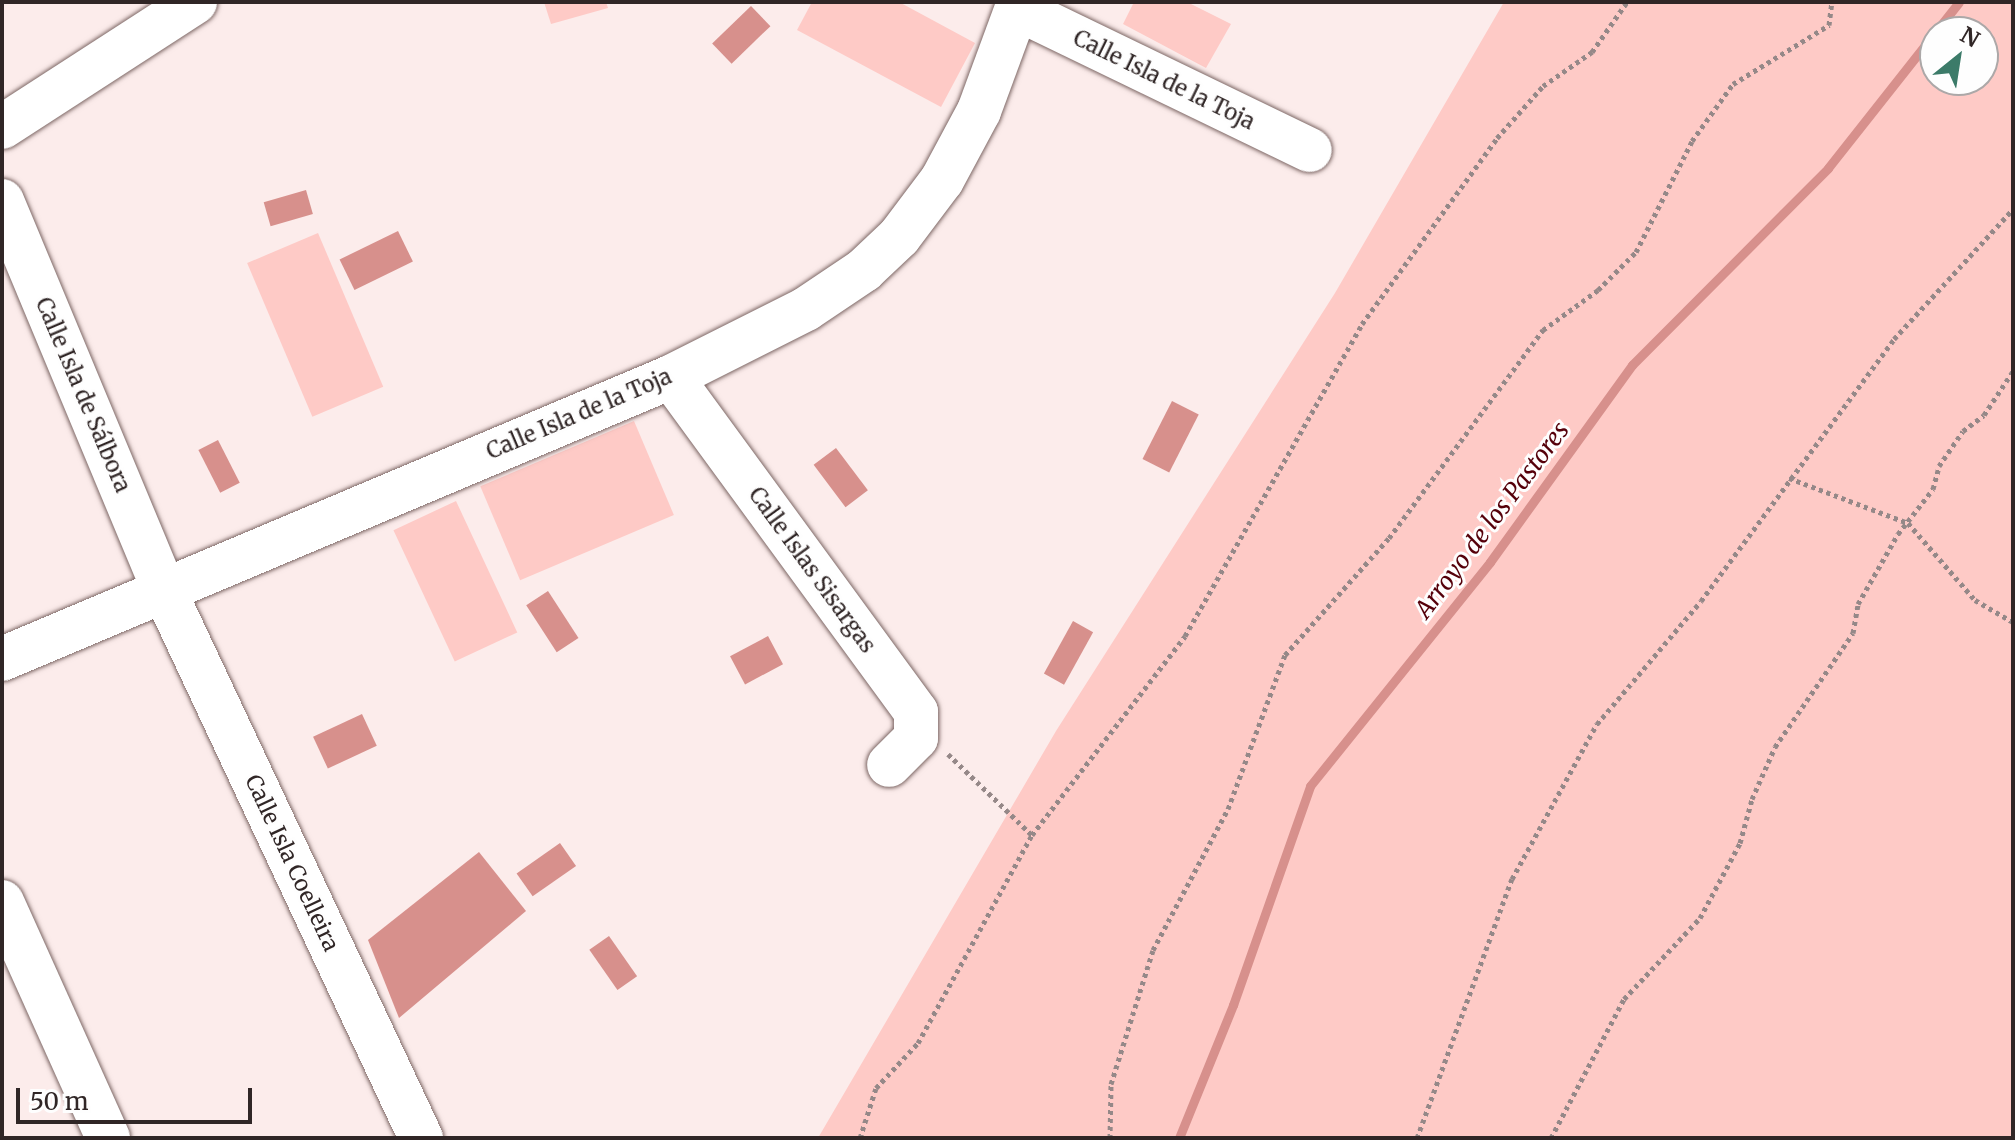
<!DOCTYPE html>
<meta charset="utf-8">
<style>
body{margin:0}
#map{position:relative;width:2015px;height:1140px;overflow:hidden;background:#fceceb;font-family:Merriweather,serif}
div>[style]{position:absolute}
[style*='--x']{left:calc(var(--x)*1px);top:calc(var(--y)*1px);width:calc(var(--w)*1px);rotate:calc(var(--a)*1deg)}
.green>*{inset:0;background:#fecac6;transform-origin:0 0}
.water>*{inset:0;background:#d7908c;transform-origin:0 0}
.stream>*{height:9px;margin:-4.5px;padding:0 4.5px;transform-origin:4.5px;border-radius:4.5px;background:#d7908c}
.path>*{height:5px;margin-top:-2.5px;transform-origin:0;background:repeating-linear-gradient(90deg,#958888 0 4px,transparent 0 8px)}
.roads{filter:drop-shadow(0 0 2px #7d6765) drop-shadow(0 0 2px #7d6765)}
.minor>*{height:44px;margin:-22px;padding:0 22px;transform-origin:22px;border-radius:22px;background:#fff}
span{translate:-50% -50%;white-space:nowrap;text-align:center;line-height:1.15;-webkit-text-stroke:6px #fefefe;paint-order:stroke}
.street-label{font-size:22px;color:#302626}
.water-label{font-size:24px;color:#55000a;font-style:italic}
.frame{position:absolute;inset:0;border:4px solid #302626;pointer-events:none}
.north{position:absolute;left:1919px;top:16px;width:80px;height:80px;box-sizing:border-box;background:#fefefe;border:2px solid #aca8a8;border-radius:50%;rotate:30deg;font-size:22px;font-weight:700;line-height:32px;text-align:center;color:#302626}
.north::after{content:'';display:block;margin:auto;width:28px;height:36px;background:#3c7b69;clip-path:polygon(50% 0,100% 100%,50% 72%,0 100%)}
.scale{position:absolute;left:16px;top:1088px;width:236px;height:36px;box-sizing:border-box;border:4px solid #302626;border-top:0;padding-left:10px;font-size:24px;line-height:28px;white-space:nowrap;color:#302626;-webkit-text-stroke:6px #fefefe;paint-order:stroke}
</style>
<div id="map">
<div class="green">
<div style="clip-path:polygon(544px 2px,606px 2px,608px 8px,551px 24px)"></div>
<div style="clip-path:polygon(812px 2px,899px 2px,975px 43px,941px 107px,797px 30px)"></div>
<div style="clip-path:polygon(1134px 2px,1187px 2px,1231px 24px,1206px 68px,1123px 24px)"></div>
<div style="clip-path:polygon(evenodd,1504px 2px,2013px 2px,2013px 1138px,818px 1138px,1056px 731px,1335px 293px,1504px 2px,1983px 32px,1983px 80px,1935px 80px,1935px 32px,1983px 32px)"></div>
<div style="left:318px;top:233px;width:167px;height:77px;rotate:67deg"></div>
<div style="left:634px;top:421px;width:102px;height:167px;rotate:67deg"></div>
<div style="left:456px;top:501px;width:145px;height:69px;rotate:65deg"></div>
</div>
<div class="water">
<div style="left:751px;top:6px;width:28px;height:54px;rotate:46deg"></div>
<div style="left:306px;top:190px;width:25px;height:44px;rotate:74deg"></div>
<div style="left:398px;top:231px;width:34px;height:65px;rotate:64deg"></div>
<div style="left:1172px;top:401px;width:30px;height:65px;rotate:27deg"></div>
<div style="left:218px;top:440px;width:48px;height:22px;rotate:63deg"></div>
<div style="left:836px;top:448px;width:53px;height:28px;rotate:53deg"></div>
<div style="left:548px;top:591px;width:56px;height:26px;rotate:57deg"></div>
<div style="left:1073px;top:621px;width:23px;height:60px;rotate:29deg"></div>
<div style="left:768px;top:636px;width:32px;height:43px;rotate:62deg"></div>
<div style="left:362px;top:714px;width:35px;height:54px;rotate:65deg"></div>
<div style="left:560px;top:843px;width:28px;height:53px;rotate:55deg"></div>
<div style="clip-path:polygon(479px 852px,526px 911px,399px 1018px,368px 940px)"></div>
<div style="left:609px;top:936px;width:49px;height:24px;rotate:55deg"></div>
</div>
<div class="stream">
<div style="--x:1179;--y:1138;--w:144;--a:-67.9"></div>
<div style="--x:1233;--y:1005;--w:232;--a:-70.6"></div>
<div style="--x:1310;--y:786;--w:287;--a:-51.2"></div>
<div style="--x:1490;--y:562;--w:243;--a:-54.2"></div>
<div style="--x:1632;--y:365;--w:278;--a:-45.1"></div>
<div style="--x:1828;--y:168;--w:211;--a:-51.7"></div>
</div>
<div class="path">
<div style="--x:1789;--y:478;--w:127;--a:20.7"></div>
<div style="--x:1908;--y:523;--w:102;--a:49"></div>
<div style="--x:1975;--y:600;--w:44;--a:30.1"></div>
<div style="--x:948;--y:754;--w:117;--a:44"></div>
<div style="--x:860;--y:1138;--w:52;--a:-72.3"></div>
<div style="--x:876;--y:1088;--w:62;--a:-47"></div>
<div style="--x:918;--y:1043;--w:237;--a:-61.3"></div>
<div style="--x:1032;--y:835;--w:251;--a:-52.4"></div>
<div style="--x:1185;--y:636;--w:359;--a:-60.4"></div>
<div style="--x:1362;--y:324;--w:230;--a:-54"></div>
<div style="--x:1497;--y:138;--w:69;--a:-48.5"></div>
<div style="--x:1543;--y:86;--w:60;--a:-34.8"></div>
<div style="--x:1592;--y:52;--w:61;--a:-55"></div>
<div style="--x:1110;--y:1138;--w:54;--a:-88.9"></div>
<div style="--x:1111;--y:1084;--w:140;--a:-72.6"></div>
<div style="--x:1153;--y:950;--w:160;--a:-62"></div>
<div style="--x:1228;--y:809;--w:164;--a:-69.7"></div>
<div style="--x:1285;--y:655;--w:157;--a:-48.4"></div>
<div style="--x:1389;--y:538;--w:259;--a:-53.5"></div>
<div style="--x:1543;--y:330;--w:68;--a:-36"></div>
<div style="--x:1598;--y:290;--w:54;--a:-45"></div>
<div style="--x:1636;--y:252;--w:124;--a:-63.2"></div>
<div style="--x:1692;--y:141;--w:70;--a:-54.3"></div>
<div style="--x:1733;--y:84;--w:113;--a:-31.6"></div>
<div style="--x:1829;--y:25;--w:23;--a:-83"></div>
<div style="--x:1417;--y:1138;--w:276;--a:-69.9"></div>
<div style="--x:1512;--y:879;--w:177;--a:-61.3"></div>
<div style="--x:1597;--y:724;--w:161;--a:-49.8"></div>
<div style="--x:1701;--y:601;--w:325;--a:-53.6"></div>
<div style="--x:1894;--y:339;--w:176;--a:-47.5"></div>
<div style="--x:1551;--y:1138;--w:157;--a:-62.3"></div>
<div style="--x:1624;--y:999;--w:111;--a:-46.8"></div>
<div style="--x:1700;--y:918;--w:85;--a:-61.9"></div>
<div style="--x:1740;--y:843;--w:46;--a:-74.7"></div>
<div style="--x:1752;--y:799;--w:57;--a:-66.1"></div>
<div style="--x:1775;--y:747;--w:138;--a:-55.6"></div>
<div style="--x:1853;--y:633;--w:29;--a:-80"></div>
<div style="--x:1858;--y:604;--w:81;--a:-60.3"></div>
<div style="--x:1898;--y:534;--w:57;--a:-52.1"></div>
<div style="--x:1933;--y:489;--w:24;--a:-75"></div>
<div style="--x:1939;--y:466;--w:42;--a:-55.6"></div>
<div style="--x:1963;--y:431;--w:26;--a:-37"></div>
<div style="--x:1984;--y:415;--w:53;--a:-56.6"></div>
</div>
<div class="roads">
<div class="minor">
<div style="--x:1018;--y:9;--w:324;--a:25.8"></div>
<div style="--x:2;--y:127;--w:230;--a:-32.9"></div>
<div style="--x:2;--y:201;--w:419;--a:67.4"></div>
<div style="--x:163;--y:588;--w:608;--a:64.87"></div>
<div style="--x:671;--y:377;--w:415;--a:53.8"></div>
<div style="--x:916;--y:712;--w:26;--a:90"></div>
<div style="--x:916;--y:738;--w:38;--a:135"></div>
<div style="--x:2;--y:659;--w:726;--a:-22.86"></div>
<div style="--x:671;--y:377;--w:151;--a:-26.7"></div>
<div style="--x:806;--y:309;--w:70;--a:-33.9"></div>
<div style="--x:864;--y:270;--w:48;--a:-43.3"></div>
<div style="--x:899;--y:237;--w:71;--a:-53"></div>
<div style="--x:942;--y:180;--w:78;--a:-61.8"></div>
<div style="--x:979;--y:111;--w:116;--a:-69.8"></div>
<div style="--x:2;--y:902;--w:259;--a:65.8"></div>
</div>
</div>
<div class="street-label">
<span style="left:1164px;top:80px;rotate:26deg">Calle Isla de la Toja</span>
<span style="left:83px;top:395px;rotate:67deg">Calle Isla de Sálbora</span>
<span style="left:579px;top:414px;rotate:-23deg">Calle Isla de la Toja</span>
<span style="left:812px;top:570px;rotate:54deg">Calle Islas Sisargas</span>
<span style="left:292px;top:863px;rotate:65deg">Calle Isla Coelleira</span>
</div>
<div class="water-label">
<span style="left:1492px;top:520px;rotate:-53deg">Arroyo de los Pastores</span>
</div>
<div class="frame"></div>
<div class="north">N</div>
<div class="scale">50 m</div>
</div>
